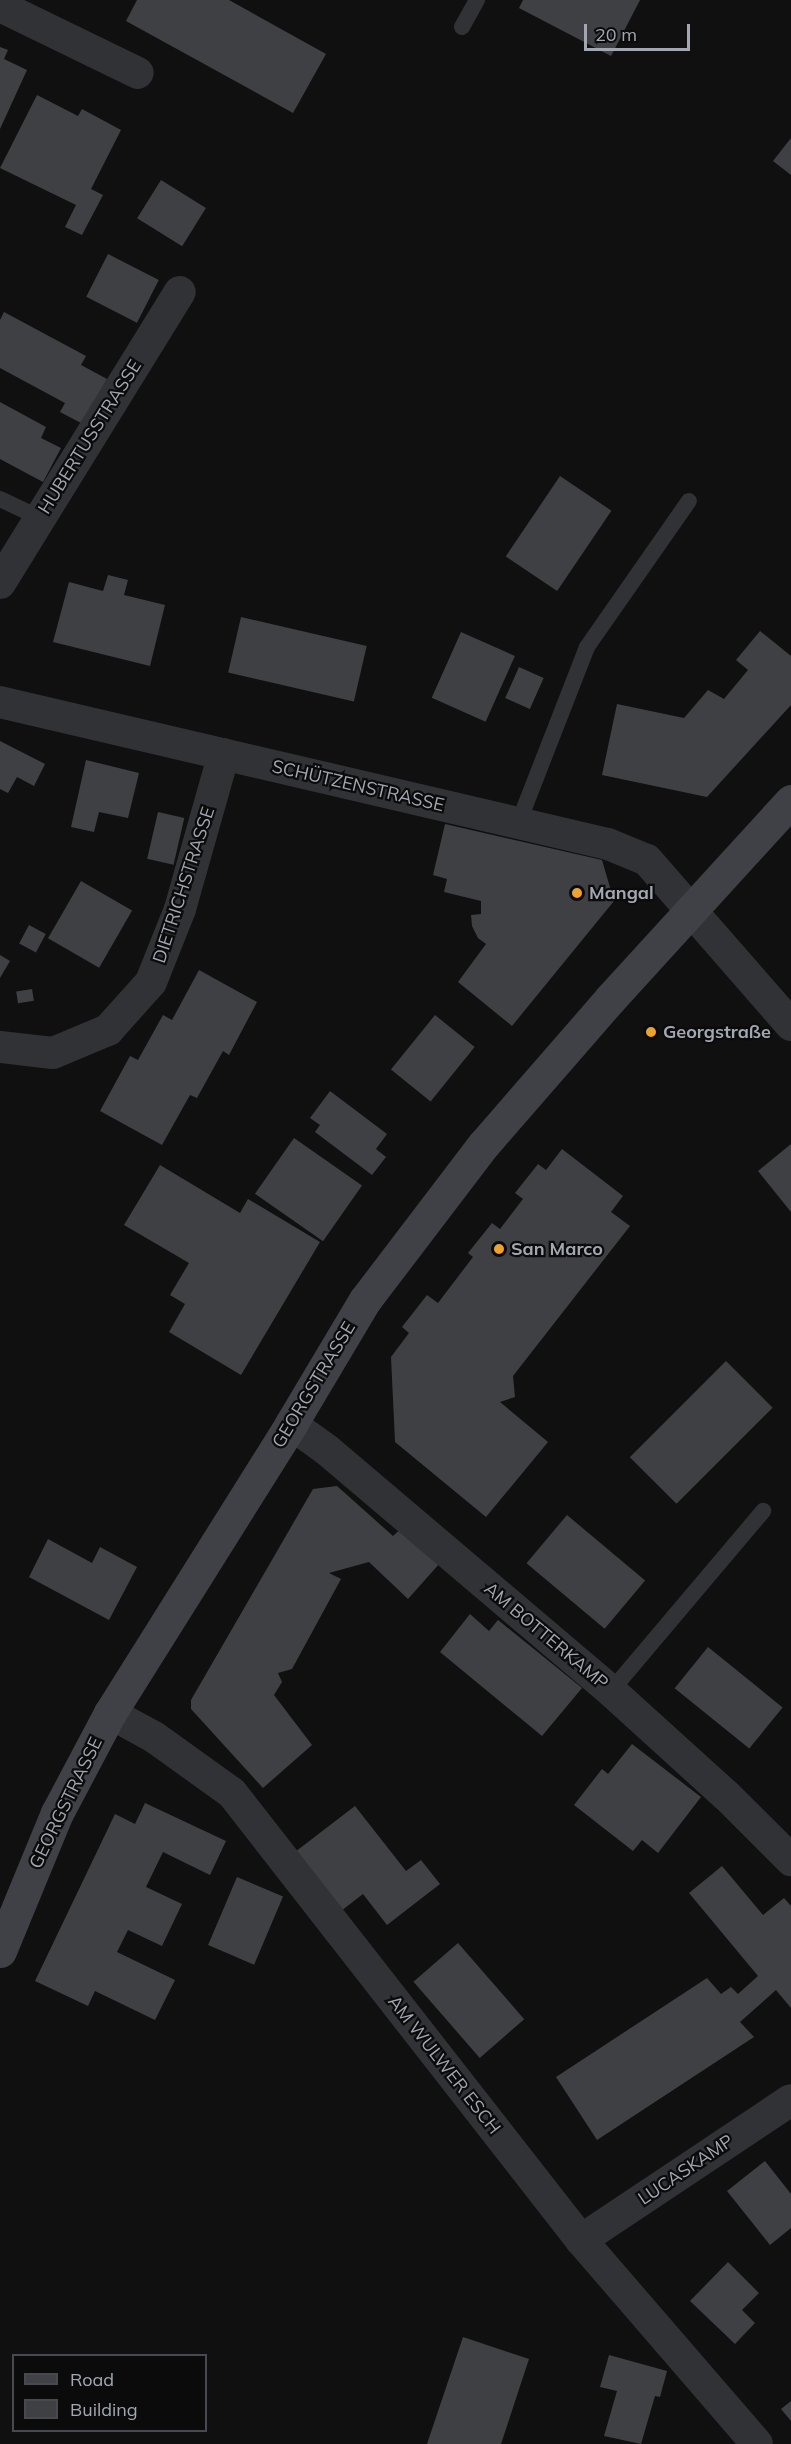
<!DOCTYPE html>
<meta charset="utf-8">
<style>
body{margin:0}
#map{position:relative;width:791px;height:2444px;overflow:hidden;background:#101011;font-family:Mulish,sans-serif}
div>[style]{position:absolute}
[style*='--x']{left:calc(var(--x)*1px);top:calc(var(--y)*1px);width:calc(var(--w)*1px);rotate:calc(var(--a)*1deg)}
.building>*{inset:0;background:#3f4044;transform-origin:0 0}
.service>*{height:16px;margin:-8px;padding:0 8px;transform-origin:8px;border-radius:8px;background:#313236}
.minor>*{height:32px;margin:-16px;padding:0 16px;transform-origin:16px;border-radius:16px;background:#313236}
.secondary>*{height:33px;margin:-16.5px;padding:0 16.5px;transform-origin:16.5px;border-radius:16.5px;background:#3f4146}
.dots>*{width:16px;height:16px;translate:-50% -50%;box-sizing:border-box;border:3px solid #0b0b0c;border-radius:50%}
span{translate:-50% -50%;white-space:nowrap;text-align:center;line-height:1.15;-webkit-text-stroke:4.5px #0b0b0c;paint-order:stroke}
.street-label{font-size:18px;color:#a2a7b2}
.poi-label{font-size:18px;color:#a2a7b2;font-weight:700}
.left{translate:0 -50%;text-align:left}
.legend{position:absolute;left:12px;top:2354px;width:195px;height:78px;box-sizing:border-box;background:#0b0b0c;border:2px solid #47494e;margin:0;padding:8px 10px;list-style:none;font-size:18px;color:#a2a7b2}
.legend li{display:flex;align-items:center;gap:12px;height:30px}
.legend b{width:30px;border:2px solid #47494e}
.scale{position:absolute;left:584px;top:24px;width:106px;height:27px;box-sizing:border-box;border:3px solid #a2a7b2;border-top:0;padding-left:8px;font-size:18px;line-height:21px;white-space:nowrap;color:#a2a7b2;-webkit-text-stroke:4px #0b0b0c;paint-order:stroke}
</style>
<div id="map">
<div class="building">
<div style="clip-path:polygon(137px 0,229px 0,326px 54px,293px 113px,126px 21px)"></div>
<div style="clip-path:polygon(523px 0,640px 0,611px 56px,519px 8px)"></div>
<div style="clip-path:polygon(0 47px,8px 50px,4px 59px,27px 70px,0 129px)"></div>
<div style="clip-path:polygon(37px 95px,78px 116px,82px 109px,121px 130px,91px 189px,103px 195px,82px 235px,65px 227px,76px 205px,0 168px)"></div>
<div style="clip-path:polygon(791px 138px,791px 175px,773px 161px)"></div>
<div style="left:161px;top:180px;width:53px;height:45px;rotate:32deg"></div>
<div style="left:108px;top:254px;width:57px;height:48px;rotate:27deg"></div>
<div style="clip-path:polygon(4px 312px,86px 356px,81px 365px,107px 379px,83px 424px,60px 412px,65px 403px,0 368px,0 320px)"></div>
<div style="clip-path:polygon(0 402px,46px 427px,41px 438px,61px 448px,43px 482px,0 459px)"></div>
<div style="left:560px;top:476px;width:62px;height:97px;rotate:34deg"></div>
<div style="clip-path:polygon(108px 575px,128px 580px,124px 595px,165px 605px,150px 666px,53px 642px,69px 582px,103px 591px)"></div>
<div style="left:241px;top:617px;width:129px;height:57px;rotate:13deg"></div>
<div style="clip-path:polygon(760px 631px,791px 656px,791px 705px,707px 797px,602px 775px,617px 704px,684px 718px,708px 690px,724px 699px,748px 670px,736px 660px)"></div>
<div style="left:461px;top:632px;width:59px;height:72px;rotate:24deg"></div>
<div style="left:519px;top:667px;width:27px;height:34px;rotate:24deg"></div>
<div style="clip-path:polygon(0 741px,45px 764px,34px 786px,17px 777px,8px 793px,0 789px)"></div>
<div style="clip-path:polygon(86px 760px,139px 773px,128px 818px,99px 812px,94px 832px,71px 827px)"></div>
<div style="left:158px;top:812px;width:27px;height:48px;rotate:13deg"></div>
<div style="clip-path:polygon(445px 824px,602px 860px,614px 901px,512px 1026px,458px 982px,486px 944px,478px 938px,472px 926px,471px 915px,481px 914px,481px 901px,444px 892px,447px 879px,433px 875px)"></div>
<div style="left:81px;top:881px;width:59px;height:66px;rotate:30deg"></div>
<div style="left:29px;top:925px;width:19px;height:21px;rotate:28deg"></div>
<div style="clip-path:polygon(0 955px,10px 961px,0 978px)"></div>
<div style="clip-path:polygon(199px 970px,257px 1002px,229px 1055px,223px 1051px,197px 1098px,190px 1095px,162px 1145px,100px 1111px,130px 1056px,138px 1060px,163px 1015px,172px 1020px)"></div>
<div style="left:32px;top:989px;width:12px;height:16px;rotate:81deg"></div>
<div style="left:435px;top:1015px;width:51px;height:70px;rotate:39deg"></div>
<div style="clip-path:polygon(330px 1091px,387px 1134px,376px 1149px,386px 1157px,372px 1175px,315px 1132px,320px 1125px,310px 1118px)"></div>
<div style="left:294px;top:1138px;width:83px;height:68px;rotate:35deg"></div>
<div style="clip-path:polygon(791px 1144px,791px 1212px,758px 1171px)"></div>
<div style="clip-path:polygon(562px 1149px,623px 1196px,611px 1212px,630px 1226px,513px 1376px,515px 1397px,500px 1402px,548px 1442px,486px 1517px,395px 1442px,391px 1357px,409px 1333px,402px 1327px,427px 1295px,438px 1303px,473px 1257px,468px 1253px,492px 1223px,500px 1229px,523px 1199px,515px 1193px,538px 1164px,546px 1170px)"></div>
<div style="clip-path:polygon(160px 1165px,240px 1213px,248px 1199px,320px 1242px,241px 1375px,169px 1332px,185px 1304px,170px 1295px,189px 1263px,124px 1225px)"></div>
<div style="left:726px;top:1361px;width:66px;height:136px;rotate:45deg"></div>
<div style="clip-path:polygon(337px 1486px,393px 1536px,402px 1528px,440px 1563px,408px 1599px,369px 1562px,329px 1573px,341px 1579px,292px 1669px,278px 1673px,282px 1682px,274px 1695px,312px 1745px,263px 1788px,191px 1709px,191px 1700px,313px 1489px)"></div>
<div style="left:567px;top:1515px;width:102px;height:63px;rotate:40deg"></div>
<div style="clip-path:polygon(48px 1539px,92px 1563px,100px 1547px,137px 1567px,109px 1620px,29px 1577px)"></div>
<div style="clip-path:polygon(470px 1614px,489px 1631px,498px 1620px,582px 1688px,542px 1736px,440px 1652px)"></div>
<div style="left:708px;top:1647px;width:96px;height:53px;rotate:39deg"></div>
<div style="clip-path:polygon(632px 1744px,701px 1797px,658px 1853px,642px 1840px,633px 1851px,574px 1805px,602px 1769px,608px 1774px)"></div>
<div style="clip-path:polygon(145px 1803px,226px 1841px,210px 1875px,163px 1852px,146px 1887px,182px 1904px,162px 1946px,128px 1930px,117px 1952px,175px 1980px,155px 2020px,95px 1991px,88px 2006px,35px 1981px,115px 1814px,135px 1824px)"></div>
<div style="clip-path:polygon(355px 1806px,406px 1871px,421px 1860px,440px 1884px,387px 1925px,363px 1894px,341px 1911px,295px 1852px)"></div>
<div style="clip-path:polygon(722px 1866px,763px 1915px,784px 1898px,791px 1906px,791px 2008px,776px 1990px,740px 2022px,754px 2037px,597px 2140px,556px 2077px,707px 1978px,721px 1994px,731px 1987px,738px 1994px,758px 1976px,689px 1893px)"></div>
<div style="left:237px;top:1877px;width:50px;height:74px;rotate:23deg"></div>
<div style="left:458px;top:1943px;width:101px;height:59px;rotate:49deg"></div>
<div style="clip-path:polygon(765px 2161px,791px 2194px,791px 2228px,770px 2245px,727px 2191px)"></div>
<div style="clip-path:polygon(728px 2262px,759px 2293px,742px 2310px,755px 2323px,735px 2344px,690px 2301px)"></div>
<div style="clip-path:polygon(463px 2337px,529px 2359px,501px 2444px,427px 2444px)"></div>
<div style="clip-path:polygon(609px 2355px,667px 2371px,660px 2397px,655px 2396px,641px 2444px,604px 2436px,617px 2391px,600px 2387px)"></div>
<div style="clip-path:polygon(791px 2401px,791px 2421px,781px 2409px)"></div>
</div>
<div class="service">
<div style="--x:462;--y:27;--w:31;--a:-61"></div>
<div style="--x:0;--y:499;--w:44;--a:25.4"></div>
<div style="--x:518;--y:824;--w:190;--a:-68.7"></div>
<div style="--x:587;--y:647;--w:178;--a:-55.1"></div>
<div style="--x:611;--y:1691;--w:236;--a:-49.8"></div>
</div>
<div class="minor">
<div style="--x:0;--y:6;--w:153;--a:25.9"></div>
<div style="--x:0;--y:583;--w:342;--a:-58.3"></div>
<div style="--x:0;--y:702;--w:624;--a:13.15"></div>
<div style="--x:608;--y:844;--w:42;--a:22.3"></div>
<div style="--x:647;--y:860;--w:219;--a:48.9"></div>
<div style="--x:0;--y:1047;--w:53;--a:6.5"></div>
<div style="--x:53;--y:1053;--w:60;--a:-22.7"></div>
<div style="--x:108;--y:1030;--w:64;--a:-48.1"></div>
<div style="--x:151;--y:982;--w:79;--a:-68.3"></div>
<div style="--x:180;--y:909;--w:161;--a:-74.2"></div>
<div style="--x:291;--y:1424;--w:44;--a:35.8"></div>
<div style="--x:327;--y:1450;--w:372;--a:40.3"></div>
<div style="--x:611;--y:1691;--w:156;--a:42.2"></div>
<div style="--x:727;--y:1796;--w:91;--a:45"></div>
<div style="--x:110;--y:1713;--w:50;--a:28.6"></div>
<div style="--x:154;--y:1737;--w:96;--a:35.7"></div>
<div style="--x:232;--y:1793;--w:567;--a:52.02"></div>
<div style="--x:581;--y:2240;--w:269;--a:49.2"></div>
<div style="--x:581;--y:2240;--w:252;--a:-33.7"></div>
</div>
<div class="secondary">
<div style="--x:0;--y:1951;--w:149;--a:-67.6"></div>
<div style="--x:57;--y:1813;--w:113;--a:-62.1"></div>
<div style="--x:110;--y:1713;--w:341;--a:-57.9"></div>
<div style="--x:291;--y:1424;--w:144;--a:-59.2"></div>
<div style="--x:365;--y:1300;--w:196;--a:-52.7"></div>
<div style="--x:484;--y:1144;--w:192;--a:-49"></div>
<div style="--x:610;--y:999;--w:268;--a:-47.6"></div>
</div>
<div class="dots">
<div style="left:577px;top:893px;background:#eda22d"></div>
<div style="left:651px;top:1032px;background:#eda22d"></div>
<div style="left:499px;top:1249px;background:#eda22d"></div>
</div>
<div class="street-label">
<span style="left:90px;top:437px;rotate:-58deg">HUBERTUSSTRASSE</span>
<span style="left:358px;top:786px;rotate:13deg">SCHÜTZENSTRASSE</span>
<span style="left:184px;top:885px;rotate:-72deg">DIETRICHSTRASSE</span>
<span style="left:314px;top:1385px;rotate:-59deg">GEORGSTRASSE</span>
<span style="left:546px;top:1636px;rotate:40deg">AM BOTTERKAMP</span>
<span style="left:66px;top:1803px;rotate:-64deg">GEORGSTRASSE</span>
<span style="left:444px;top:2065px;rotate:52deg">AM WULWER ESCH</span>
<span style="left:686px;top:2170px;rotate:-34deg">LUCASKAMP</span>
</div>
<div class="poi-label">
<span class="left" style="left:589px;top:893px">Mangal</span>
<span class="left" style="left:663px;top:1032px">Georgstraße</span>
<span class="left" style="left:511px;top:1249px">San Marco</span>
</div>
<ul class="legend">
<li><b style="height:8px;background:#3f4146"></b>Road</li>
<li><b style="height:16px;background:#3f4044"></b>Building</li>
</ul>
<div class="scale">20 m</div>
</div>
